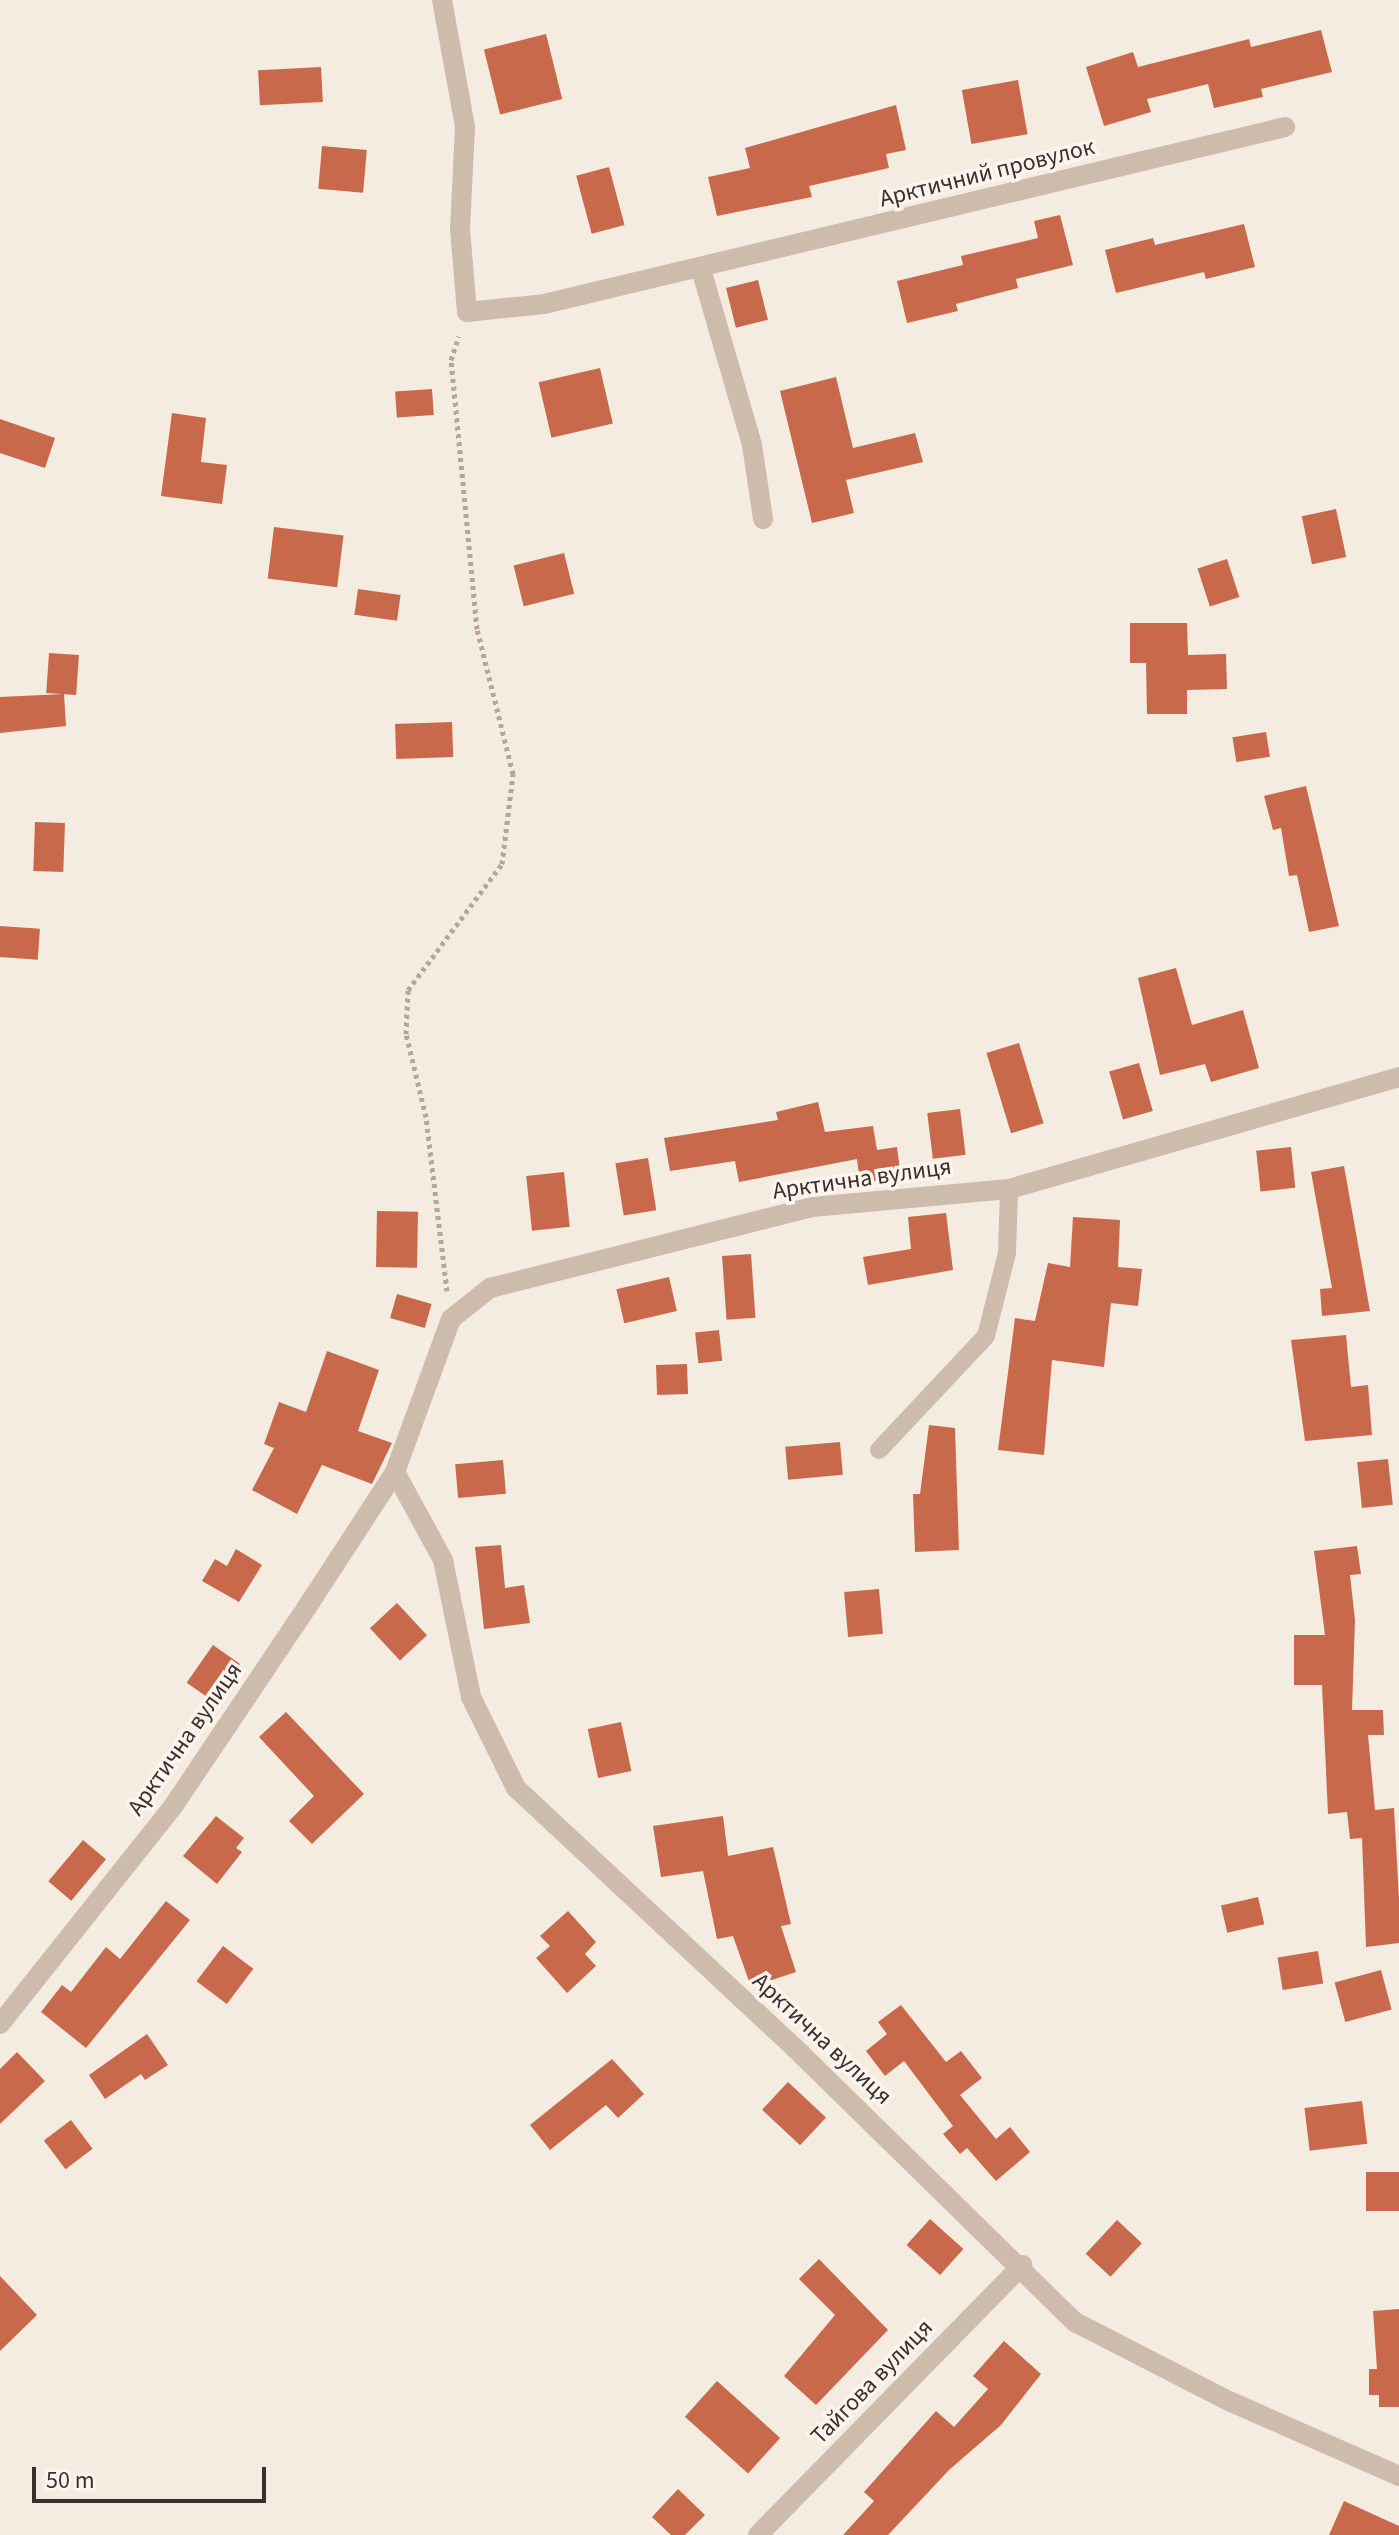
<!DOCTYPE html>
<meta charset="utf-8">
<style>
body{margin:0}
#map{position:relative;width:1399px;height:2535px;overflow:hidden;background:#f4ebe1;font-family:"Source Sans 3",sans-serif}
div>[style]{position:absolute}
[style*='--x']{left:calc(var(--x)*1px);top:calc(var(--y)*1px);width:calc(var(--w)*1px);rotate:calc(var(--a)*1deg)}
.building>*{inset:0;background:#c8694b;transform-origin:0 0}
.path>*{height:5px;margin-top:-2.5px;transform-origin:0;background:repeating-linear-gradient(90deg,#b9a596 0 4px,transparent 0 8px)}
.lane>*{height:18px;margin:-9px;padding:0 9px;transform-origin:9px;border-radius:9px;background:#cdbbac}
.street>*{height:20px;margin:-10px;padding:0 10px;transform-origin:10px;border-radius:10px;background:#cdbbac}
span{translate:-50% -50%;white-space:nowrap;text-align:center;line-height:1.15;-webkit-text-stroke:7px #fbf5ee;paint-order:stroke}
.street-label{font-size:24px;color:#3b302b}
.scale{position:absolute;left:32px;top:2467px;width:234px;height:36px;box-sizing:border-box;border:4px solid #3b302b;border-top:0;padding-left:10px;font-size:24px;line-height:28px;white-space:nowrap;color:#3b302b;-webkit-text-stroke:6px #fbf5ee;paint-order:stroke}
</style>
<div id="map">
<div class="building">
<div style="clip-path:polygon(1321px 30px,1332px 72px,1261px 89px,1263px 97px,1214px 108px,1208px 84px,1147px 99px,1151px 112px,1104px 126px,1086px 67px,1133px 52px,1138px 67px,1249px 39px,1251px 47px)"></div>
<div style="left:546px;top:34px;width:67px;height:64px;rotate:76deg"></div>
<div style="left:321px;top:67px;width:35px;height:63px;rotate:87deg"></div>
<div style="left:1018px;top:80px;width:55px;height:57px;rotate:80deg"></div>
<div style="clip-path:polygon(896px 105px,906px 150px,886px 154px,889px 168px,809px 186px,812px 197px,717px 216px,708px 177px,750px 168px,745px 148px)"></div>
<div style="left:322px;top:146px;width:45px;height:43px;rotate:5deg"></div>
<div style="left:609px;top:167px;width:60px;height:34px;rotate:75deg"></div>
<div style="clip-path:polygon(1060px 215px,1073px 265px,1016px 279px,1018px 288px,956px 304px,958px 311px,907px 323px,897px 281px,963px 265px,961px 256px,1038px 238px,1034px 221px)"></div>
<div style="clip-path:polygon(1244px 224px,1255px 267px,1206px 279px,1204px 272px,1116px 293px,1105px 250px,1153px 238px,1155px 245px)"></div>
<div style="left:758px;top:280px;width:41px;height:33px;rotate:76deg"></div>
<div style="left:600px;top:368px;width:57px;height:63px;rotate:77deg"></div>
<div style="clip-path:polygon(836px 377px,853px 448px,915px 433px,923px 462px,846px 480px,854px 513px,812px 523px,780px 391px)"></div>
<div style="left:432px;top:389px;width:26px;height:37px;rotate:86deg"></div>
<div style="clip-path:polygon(172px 413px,206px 418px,201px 462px,227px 465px,222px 504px,161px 496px)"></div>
<div style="clip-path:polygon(0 419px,55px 438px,45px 468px,0 453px)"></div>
<div style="left:1336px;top:509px;width:49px;height:35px;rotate:78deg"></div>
<div style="left:274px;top:527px;width:70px;height:52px;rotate:7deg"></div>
<div style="left:564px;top:553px;width:42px;height:52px;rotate:76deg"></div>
<div style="left:1227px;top:559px;width:40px;height:31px;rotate:72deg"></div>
<div style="left:358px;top:589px;width:43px;height:26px;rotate:8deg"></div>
<div style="clip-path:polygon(1130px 623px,1187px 623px,1188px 655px,1226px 654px,1227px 689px,1187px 690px,1187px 714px,1147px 714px,1146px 663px,1130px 663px)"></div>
<div style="left:49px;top:653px;width:30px;height:40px;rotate:4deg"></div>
<div style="clip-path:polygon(64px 694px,66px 726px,0 733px,0 697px)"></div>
<div style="left:452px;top:722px;width:35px;height:57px;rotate:88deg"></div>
<div style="left:1266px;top:732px;width:25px;height:34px;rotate:81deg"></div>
<div style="clip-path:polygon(1306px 786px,1339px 926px,1309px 932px,1297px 875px,1289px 876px,1281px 828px,1273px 830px,1264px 796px)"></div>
<div style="left:35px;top:822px;width:30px;height:49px;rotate:2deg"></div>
<div style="left:0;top:926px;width:40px;height:31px;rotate:4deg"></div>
<div style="clip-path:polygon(1176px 968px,1192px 1025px,1243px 1010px,1259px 1068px,1211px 1082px,1205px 1064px,1160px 1075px,1138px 978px)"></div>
<div style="left:1019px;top:1043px;width:84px;height:34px;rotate:73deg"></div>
<div style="left:1139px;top:1063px;width:50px;height:31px;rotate:74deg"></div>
<div style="clip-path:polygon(818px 1102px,825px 1132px,873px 1126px,877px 1150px,897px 1147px,901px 1178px,860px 1183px,857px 1159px,739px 1182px,735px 1161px,670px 1171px,664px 1138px,778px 1120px,776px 1112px)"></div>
<div style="left:960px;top:1109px;width:46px;height:33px;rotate:83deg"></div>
<div style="left:1291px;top:1147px;width:41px;height:35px;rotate:84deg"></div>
<div style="left:648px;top:1158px;width:53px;height:33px;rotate:81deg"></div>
<div style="clip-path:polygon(1344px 1166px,1370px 1311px,1322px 1316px,1320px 1289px,1332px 1288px,1311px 1172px)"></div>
<div style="left:564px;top:1172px;width:55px;height:38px;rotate:84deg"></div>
<div style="left:377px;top:1211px;width:41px;height:56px;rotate:1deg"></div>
<div style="clip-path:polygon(946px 1213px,953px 1270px,868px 1285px,863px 1257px,911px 1249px,908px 1217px)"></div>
<div style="clip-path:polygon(1073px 1217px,1120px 1220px,1118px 1267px,1142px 1269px,1138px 1306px,1111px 1303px,1104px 1367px,1052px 1360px,1044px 1455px,998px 1450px,1015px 1318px,1035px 1321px,1048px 1263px,1070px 1267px)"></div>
<div style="left:751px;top:1254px;width:64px;height:29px;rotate:86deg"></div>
<div style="left:669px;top:1277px;width:35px;height:54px;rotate:77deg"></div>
<div style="left:397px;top:1294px;width:36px;height:25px;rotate:16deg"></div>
<div style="left:719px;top:1330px;width:31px;height:24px;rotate:84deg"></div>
<div style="clip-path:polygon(1346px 1335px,1351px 1387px,1368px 1385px,1372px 1435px,1305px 1441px,1291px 1340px)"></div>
<div style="clip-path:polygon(327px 1351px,379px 1370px,358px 1431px,392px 1443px,372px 1484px,322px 1465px,297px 1514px,252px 1490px,274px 1448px,264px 1444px,279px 1402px,306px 1412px)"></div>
<div style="left:687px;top:1364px;width:30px;height:31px;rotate:88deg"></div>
<div style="clip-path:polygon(929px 1425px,955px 1428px,959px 1550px,915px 1552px,913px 1494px,920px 1494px)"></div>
<div style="left:840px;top:1442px;width:33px;height:55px;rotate:85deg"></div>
<div style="left:1388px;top:1459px;width:46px;height:31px;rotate:84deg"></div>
<div style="left:503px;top:1460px;width:34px;height:48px;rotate:85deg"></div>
<div style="clip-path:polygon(501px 1545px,505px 1588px,524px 1585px,530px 1623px,484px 1629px,475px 1547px)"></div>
<div style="clip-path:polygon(1357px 1546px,1361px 1574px,1350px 1575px,1355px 1620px,1352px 1710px,1383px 1710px,1384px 1735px,1368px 1735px,1375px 1810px,1394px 1808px,1399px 1899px,1399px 1943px,1366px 1947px,1362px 1838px,1350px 1839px,1347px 1812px,1328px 1814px,1322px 1685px,1294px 1685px,1294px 1635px,1325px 1635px,1314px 1551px)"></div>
<div style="clip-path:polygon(236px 1549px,262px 1565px,239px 1602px,202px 1581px,215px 1559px,227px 1566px)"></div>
<div style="left:879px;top:1589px;width:45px;height:35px;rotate:85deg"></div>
<div style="left:397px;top:1603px;width:44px;height:37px;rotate:47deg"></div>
<div style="left:213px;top:1645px;width:33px;height:46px;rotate:35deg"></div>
<div style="clip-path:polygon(286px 1712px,364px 1794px,312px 1844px,289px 1821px,314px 1796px,259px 1737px)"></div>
<div style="left:621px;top:1722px;width:50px;height:34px;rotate:78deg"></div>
<div style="clip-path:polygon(216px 1816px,244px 1838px,236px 1848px,242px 1852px,217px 1884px,183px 1856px)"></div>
<div style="clip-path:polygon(723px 1816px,728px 1856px,773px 1847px,791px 1924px,781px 1926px,796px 1972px,751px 1987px,733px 1936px,717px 1939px,703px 1871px,661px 1877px,653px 1826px)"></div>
<div style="left:83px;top:1840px;width:30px;height:54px;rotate:40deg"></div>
<div style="left:1258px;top:1897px;width:28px;height:38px;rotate:77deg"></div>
<div style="clip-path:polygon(166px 1901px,190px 1920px,86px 2048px,41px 2012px,62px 1985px,71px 1992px,106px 1947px,120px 1959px)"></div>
<div style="clip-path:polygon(568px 1911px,596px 1942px,585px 1954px,596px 1966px,567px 1993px,536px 1958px,550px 1946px,540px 1936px)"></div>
<div style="left:223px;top:1946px;width:38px;height:44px;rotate:37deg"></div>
<div style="left:1318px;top:1951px;width:33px;height:41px;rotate:81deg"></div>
<div style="left:1381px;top:1970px;width:41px;height:48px;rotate:75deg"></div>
<div style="clip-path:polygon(901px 2005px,946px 2062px,961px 2051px,982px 2078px,960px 2095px,996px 2139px,1010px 2127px,1030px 2152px,996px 2181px,967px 2148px,960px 2154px,943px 2134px,953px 2126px,904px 2061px,885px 2076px,866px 2051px,887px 2034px,878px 2022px)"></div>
<div style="clip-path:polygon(147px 2034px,168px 2065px,145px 2080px,141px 2074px,105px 2099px,89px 2075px)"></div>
<div style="clip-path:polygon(17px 2052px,45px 2081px,0 2124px,0 2069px)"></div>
<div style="clip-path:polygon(612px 2059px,644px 2094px,618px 2118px,606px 2105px,550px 2150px,530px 2125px)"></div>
<div style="left:788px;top:2082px;width:52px;height:38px;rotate:43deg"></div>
<div style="left:1362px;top:2101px;width:43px;height:58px;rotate:83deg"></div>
<div style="left:71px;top:2120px;width:36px;height:34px;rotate:53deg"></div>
<div style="left:1399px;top:2172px;width:39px;height:33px;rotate:90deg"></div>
<div style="left:930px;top:2219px;width:45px;height:35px;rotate:42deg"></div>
<div style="left:1117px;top:2220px;width:34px;height:46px;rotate:43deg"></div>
<div style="clip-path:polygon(819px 2259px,888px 2330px,816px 2405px,784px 2376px,835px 2315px,799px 2279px)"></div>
<div style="clip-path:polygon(0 2276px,37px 2315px,0 2351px)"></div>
<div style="clip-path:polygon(1399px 2309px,1399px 2407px,1379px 2407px,1379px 2395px,1369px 2395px,1369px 2369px,1377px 2369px,1373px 2311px)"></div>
<div style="clip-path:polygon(1004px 2341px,1041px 2374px,1001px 2425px,949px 2470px,888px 2535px,843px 2535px,874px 2501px,864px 2492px,936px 2411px,954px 2427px,988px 2389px,973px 2376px)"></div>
<div style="left:717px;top:2381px;width:85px;height:48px;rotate:42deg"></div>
<div style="clip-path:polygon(678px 2489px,705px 2515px,685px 2535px,671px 2535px,652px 2517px)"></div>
<div style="clip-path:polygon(1344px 2501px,1399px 2526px,1399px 2535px,1329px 2535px)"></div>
</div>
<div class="path">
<div style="--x:447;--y:1291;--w:175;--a:-96.9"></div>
<div style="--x:426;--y:1117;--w:85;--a:-103.5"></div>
<div style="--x:406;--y:1034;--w:44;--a:-87.4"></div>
<div style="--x:408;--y:990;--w:157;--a:-53.3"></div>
<div style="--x:502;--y:864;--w:91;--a:-83"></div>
<div style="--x:513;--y:774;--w:149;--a:-103.9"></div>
<div style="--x:477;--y:629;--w:270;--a:-95.5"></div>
<div style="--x:451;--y:360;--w:25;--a:-72"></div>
</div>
<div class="lane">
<div style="--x:879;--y:1450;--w:156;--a:-46.8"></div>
<div style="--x:986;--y:1336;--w:86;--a:-75.8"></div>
<div style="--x:1007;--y:1253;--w:64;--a:-88.2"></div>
</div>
<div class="street">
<div style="--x:442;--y:0;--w:129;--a:79.7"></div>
<div style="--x:465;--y:127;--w:102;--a:92.8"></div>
<div style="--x:460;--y:229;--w:83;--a:85.2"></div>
<div style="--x:467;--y:312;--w:77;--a:-5.9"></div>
<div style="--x:544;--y:304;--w:762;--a:-13.43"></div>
<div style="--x:701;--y:269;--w:183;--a:73.8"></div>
<div style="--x:752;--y:445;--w:75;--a:81.5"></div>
<div style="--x:395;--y:1472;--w:100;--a:61.4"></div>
<div style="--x:443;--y:1560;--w:140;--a:78.4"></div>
<div style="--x:471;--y:1697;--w:102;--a:63.7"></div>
<div style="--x:516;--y:1788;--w:390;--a:43"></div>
<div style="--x:801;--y:2054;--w:383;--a:44.4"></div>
<div style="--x:1075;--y:2322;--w:173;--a:27.2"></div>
<div style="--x:1229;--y:2401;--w:186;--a:23.8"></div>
<div style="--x:0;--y:2024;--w:280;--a:-51.5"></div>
<div style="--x:174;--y:1805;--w:239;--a:-56.1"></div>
<div style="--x:307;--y:1607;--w:161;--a:-56.9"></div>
<div style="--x:395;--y:1472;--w:163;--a:-69.9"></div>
<div style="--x:451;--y:1319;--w:50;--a:-38.5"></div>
<div style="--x:490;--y:1288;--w:332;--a:-14.1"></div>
<div style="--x:812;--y:1207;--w:198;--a:-5.2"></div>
<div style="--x:1009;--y:1189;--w:406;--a:-16"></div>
<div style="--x:758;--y:2535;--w:378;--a:-45.6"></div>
</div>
<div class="street-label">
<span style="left:987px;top:173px;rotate:-14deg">Арктичний провулок</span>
<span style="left:862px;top:1179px;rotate:-8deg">Арктична вулиця</span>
<span style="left:185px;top:1739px;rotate:-55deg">Арктична вулиця</span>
<span style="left:822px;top:2039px;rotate:43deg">Арктична вулиця</span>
<span style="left:872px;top:2382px;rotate:-46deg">Тайгова вулиця</span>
</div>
<div class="scale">50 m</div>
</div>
